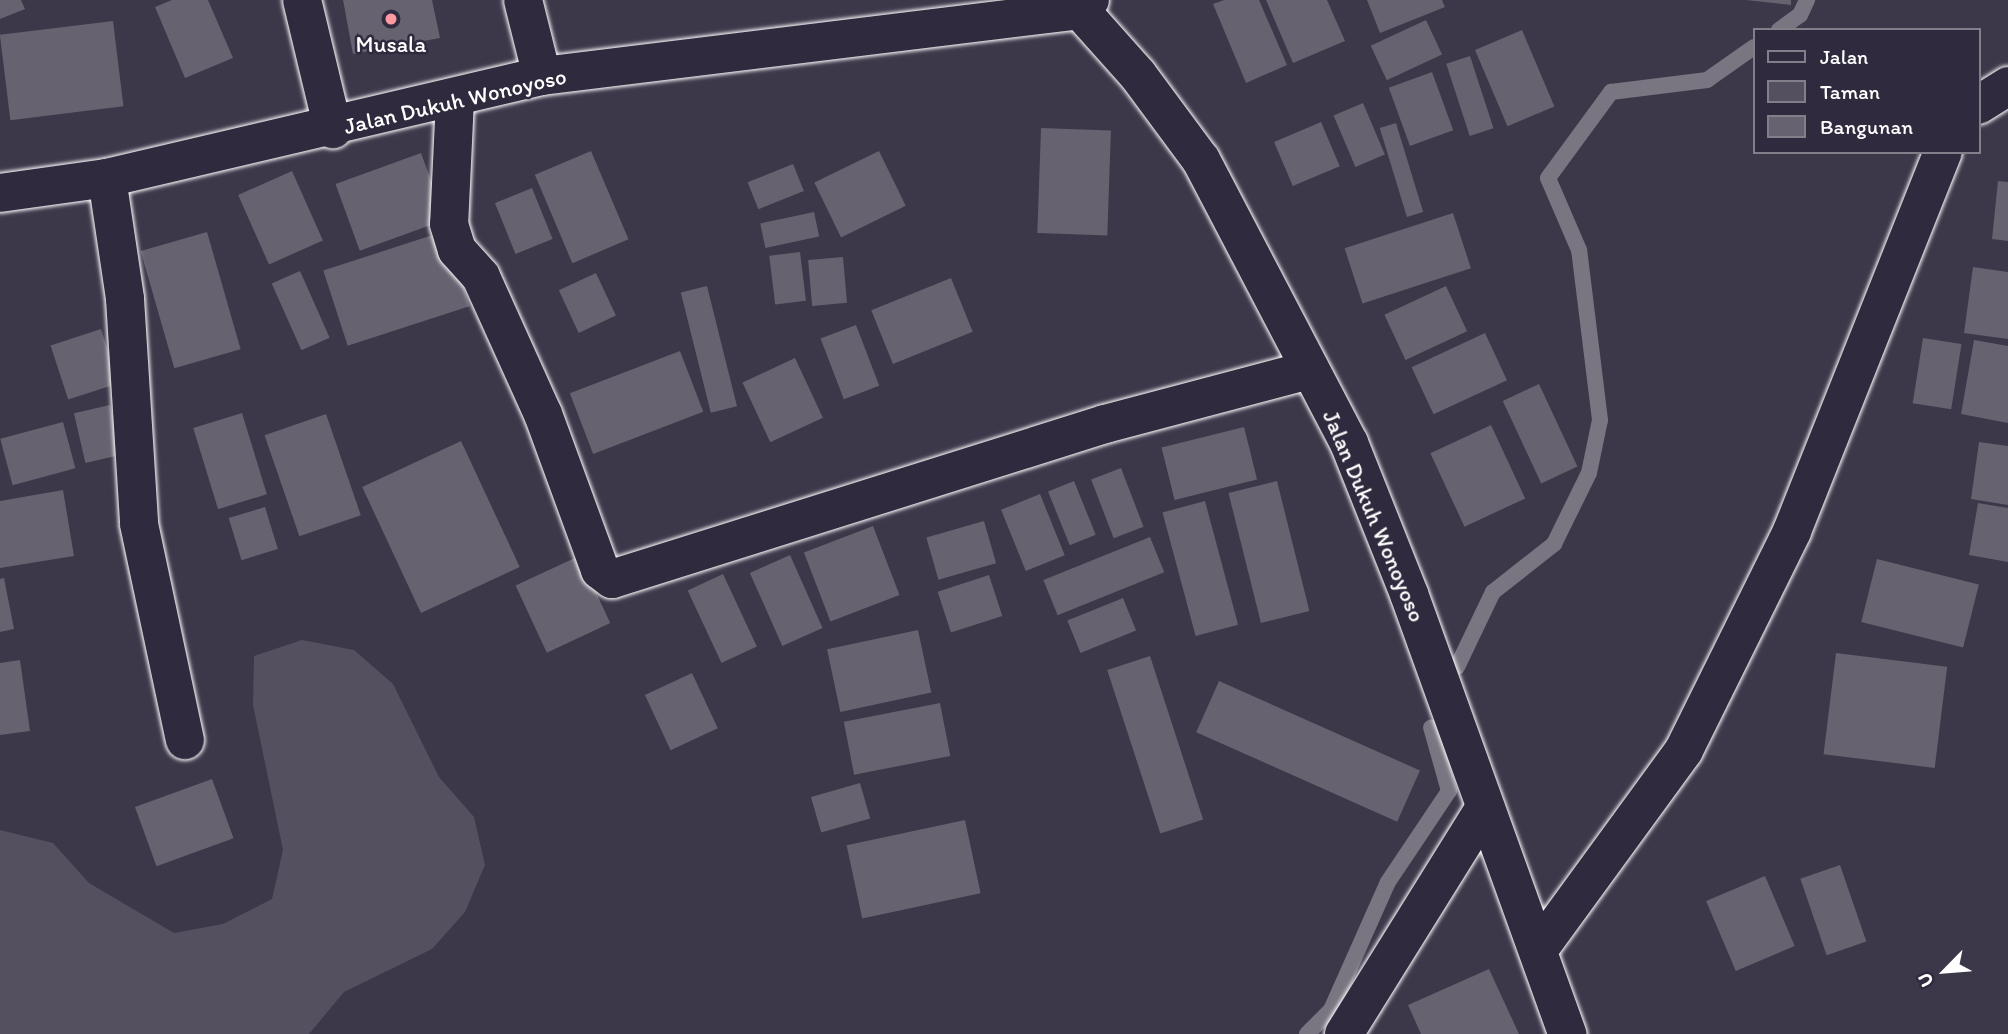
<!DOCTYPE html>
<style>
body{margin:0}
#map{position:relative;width:2008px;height:1034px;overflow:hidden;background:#3c3749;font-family:Itim,sans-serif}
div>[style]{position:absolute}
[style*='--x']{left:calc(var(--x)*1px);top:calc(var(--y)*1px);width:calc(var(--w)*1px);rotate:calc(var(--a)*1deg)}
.green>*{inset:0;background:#555060}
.stream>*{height:16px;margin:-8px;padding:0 8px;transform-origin:8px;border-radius:8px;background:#797682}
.building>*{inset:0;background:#666270;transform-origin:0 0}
.roads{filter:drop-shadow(0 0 2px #fff) drop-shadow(0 0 2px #fff)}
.minor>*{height:38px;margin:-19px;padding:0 19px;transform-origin:19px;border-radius:19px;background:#2f2a3d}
.dots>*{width:19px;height:19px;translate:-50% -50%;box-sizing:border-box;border:4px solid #2f2a3d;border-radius:50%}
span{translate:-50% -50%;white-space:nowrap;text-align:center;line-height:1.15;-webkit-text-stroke:5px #2f2a3d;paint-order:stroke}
.poi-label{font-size:23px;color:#fff}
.street-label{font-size:23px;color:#fff}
.legend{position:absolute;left:1753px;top:28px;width:228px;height:126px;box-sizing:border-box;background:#2f2a3d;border:2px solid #827f8b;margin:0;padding:9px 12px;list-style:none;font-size:21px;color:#fff}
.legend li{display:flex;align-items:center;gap:14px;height:35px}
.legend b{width:35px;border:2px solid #827f8b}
.north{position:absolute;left:1910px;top:936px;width:70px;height:70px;-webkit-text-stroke:5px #2f2a3d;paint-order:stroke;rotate:245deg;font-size:19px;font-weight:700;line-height:28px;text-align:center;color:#fff}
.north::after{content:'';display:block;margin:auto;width:24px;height:32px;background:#fff;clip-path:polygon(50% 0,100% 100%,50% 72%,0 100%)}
</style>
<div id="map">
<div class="green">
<div style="clip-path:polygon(302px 640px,354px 650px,393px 684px,439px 777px,474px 817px,485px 865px,465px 912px,432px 949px,344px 992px,309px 1034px,0 1034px,0 830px,53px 843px,89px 883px,174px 933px,223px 924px,272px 899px,283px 850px,253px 705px,254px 656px)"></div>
</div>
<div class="stream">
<div style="--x:1779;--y:30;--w:26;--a:-36"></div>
<div style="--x:1800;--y:15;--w:17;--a:-65"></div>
<div style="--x:1457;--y:667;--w:83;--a:-64.4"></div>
<div style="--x:1493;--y:592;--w:78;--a:-38.2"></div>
<div style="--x:1554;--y:544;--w:79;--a:-63.8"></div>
<div style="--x:1589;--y:473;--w:54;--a:-78.3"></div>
<div style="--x:1600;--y:420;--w:171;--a:-97"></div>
<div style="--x:1579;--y:250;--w:78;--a:-113.3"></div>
<div style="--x:1548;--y:178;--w:107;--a:-53.8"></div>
<div style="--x:1611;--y:92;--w:97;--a:-7.1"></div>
<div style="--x:1707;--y:80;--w:57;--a:-35.1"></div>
<div style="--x:1307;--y:1034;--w:34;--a:-45"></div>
<div style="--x:1331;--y:1010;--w:140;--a:-66"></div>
<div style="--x:1388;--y:882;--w:110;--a:-56.2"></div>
<div style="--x:1449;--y:791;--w:66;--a:-105.7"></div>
</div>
<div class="building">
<div style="clip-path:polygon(0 0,21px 0,25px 9px,0 19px)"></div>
<div style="clip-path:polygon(172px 0,208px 0,233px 58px,185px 78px,155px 7px)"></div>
<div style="clip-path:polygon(343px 0,432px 0,440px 38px,353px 54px)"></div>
<div style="clip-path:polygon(1224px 0,1259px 0,1287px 65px,1246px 83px,1213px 4px)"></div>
<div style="clip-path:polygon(1266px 0,1327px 0,1345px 41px,1293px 63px)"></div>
<div style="clip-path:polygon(1367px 0,1442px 0,1445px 7px,1380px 33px)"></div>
<div style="clip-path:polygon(1746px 0,1791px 0,1791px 5px)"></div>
<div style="left:1426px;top:20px;width:38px;height:61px;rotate:65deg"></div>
<div style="left:113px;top:21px;width:86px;height:114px;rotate:83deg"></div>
<div style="left:1522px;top:30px;width:83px;height:51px;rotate:67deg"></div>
<div style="left:1470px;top:56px;width:76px;height:25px;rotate:72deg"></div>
<div style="left:1432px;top:72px;width:62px;height:46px;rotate:70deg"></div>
<div style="left:1363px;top:103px;width:56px;height:32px;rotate:67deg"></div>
<div style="left:1321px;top:122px;width:48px;height:51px;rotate:67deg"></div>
<div style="left:1396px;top:123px;width:93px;height:17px;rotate:73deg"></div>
<div style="left:1041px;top:128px;width:70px;height:105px;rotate:2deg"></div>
<div style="left:591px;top:151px;width:96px;height:61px;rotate:67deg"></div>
<div style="left:879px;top:151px;width:61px;height:72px;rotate:64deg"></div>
<div style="left:421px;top:153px;width:71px;height:91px;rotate:70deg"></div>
<div style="left:793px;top:164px;width:29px;height:49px;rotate:68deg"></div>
<div style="left:292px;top:171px;width:76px;height:59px;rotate:66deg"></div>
<div style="clip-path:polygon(1998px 181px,2008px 182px,2008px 241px,1992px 239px)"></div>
<div style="left:532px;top:188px;width:55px;height:40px;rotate:68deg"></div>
<div style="left:814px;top:212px;width:25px;height:55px;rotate:78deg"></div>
<div style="left:1453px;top:213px;width:58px;height:114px;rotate:72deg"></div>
<div style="left:445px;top:231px;width:79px;height:128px;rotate:72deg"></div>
<div style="left:207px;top:232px;width:122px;height:69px;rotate:74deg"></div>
<div style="left:800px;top:252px;width:49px;height:31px;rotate:83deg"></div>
<div style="left:843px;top:257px;width:46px;height:35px;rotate:85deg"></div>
<div style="clip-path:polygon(1973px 267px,2008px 272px,2008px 339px,1964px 333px)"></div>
<div style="left:300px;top:271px;width:73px;height:31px;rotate:66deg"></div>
<div style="left:596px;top:273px;width:47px;height:41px;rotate:65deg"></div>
<div style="left:951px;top:278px;width:58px;height:86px;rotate:68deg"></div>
<div style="left:707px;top:286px;width:124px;height:27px;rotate:76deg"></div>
<div style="left:1446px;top:286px;width:50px;height:68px;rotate:65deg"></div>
<div style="left:856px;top:325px;width:65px;height:38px;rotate:69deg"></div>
<div style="left:101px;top:329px;width:57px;height:53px;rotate:72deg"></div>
<div style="left:1485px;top:333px;width:52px;height:81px;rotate:65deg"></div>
<div style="left:1923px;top:338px;width:39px;height:66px;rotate:9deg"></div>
<div style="clip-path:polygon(1974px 340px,2008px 346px,2008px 423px,1961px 414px)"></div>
<div style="left:680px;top:351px;width:65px;height:118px;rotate:69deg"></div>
<div style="left:795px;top:358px;width:66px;height:58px;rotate:65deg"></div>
<div style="left:1539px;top:384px;width:91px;height:40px;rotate:65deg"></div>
<div style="left:110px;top:405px;width:51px;height:37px;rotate:77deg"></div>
<div style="left:242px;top:413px;width:85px;height:51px;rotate:73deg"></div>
<div style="left:326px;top:414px;width:107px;height:65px;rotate:71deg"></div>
<div style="left:63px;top:422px;width:48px;height:65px;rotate:75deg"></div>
<div style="left:1491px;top:425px;width:81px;height:67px;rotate:65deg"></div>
<div style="left:1244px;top:427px;width:54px;height:85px;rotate:76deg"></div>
<div style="left:461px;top:441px;width:139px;height:109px;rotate:65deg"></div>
<div style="clip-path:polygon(1979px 442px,2008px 446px,2008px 505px,1971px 499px)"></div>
<div style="left:1121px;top:468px;width:63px;height:32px;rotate:69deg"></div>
<div style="left:1074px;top:481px;width:58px;height:28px;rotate:68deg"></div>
<div style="left:1277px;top:481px;width:134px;height:50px;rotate:76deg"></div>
<div style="clip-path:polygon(63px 490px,74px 556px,0 568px,0 501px)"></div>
<div style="left:1040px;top:494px;width:66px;height:42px;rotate:68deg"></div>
<div style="left:1205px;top:501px;width:128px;height:44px;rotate:75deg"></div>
<div style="clip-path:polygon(1978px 503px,2008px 508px,2008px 562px,1969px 555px)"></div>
<div style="left:265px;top:507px;width:44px;height:38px;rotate:73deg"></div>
<div style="left:984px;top:521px;width:44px;height:60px;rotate:74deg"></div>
<div style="left:873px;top:526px;width:74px;height:74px;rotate:69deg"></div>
<div style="left:1150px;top:537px;width:38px;height:115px;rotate:68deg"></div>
<div style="left:790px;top:555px;width:80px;height:44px;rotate:66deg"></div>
<div style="left:579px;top:556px;width:74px;height:70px;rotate:65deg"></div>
<div style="left:1877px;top:559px;width:105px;height:65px;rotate:14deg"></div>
<div style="left:723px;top:574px;width:80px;height:39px;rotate:65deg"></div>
<div style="left:989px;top:575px;width:43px;height:54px;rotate:72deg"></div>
<div style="clip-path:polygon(4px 578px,14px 629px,0 632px,0 579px)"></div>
<div style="left:1123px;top:598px;width:35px;height:60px;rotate:68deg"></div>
<div style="left:918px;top:630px;width:64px;height:93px;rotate:78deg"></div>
<div style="left:1836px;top:653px;width:112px;height:102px;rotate:7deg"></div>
<div style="left:1150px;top:656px;width:172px;height:45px;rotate:72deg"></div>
<div style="clip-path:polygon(20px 660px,30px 731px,0 735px,0 663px)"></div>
<div style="left:692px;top:673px;width:61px;height:52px;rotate:65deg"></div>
<div style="left:1219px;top:681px;width:220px;height:56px;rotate:24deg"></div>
<div style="left:940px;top:703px;width:54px;height:98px;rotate:79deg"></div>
<div style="left:212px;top:779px;width:63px;height:82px;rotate:70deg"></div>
<div style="left:860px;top:783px;width:37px;height:51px;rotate:74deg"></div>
<div style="left:965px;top:820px;width:75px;height:121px;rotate:78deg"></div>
<div style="left:1840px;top:865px;width:81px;height:42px;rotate:71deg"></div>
<div style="left:1765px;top:876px;width:76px;height:64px;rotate:67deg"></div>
<div style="clip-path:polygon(1489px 969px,1519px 1034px,1421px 1034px,1408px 1005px)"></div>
</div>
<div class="roads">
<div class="minor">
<div style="--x:302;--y:0;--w:133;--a:76.5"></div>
<div style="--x:523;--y:0;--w:78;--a:76"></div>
<div style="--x:1080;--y:10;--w:87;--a:48.3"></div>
<div style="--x:1138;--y:75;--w:106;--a:53.5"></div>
<div style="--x:1201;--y:160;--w:319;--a:62.4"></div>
<div style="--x:1349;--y:443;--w:162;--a:68.3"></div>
<div style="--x:1409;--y:594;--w:468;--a:70.2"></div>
<div style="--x:455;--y:99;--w:125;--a:92.7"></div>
<div style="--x:449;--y:224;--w:27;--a:73"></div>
<div style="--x:457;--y:250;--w:36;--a:48"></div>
<div style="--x:481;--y:277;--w:150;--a:65.7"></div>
<div style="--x:543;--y:414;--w:166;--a:69.9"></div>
<div style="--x:600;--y:570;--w:15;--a:37"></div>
<div style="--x:612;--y:579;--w:517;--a:-17.45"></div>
<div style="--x:1105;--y:424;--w:212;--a:-14.8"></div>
<div style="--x:1978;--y:105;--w:36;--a:-32"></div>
<div style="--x:107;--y:178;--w:122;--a:81.5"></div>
<div style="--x:125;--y:299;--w:225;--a:86.4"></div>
<div style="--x:139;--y:524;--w:221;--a:78"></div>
<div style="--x:0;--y:193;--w:108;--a:-8"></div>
<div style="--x:107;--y:178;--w:447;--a:-13.2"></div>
<div style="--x:542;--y:76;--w:542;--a:-6.99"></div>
<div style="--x:1080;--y:10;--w:14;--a:-45"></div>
<div style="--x:1539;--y:949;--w:246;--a:-53.9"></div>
<div style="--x:1684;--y:750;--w:244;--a:-63.7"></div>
<div style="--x:1792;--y:531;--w:408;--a:-68.3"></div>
<div style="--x:1344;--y:1034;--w:265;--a:-58.1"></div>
</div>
</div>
<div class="dots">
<div style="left:391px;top:19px;background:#ff9aa2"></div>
</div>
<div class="poi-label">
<span style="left:391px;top:44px">Musala</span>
</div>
<div class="street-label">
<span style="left:455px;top:101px;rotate:-13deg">Jalan Dukuh Wonoyoso</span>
<span style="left:1374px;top:516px;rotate:67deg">Jalan Dukuh Wonoyoso</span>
</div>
<ul class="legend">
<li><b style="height:9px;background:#2f2a3d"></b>Jalan</li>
<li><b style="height:19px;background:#555060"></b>Taman</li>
<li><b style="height:19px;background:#666270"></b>Bangunan</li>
</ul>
<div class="north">U</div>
</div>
